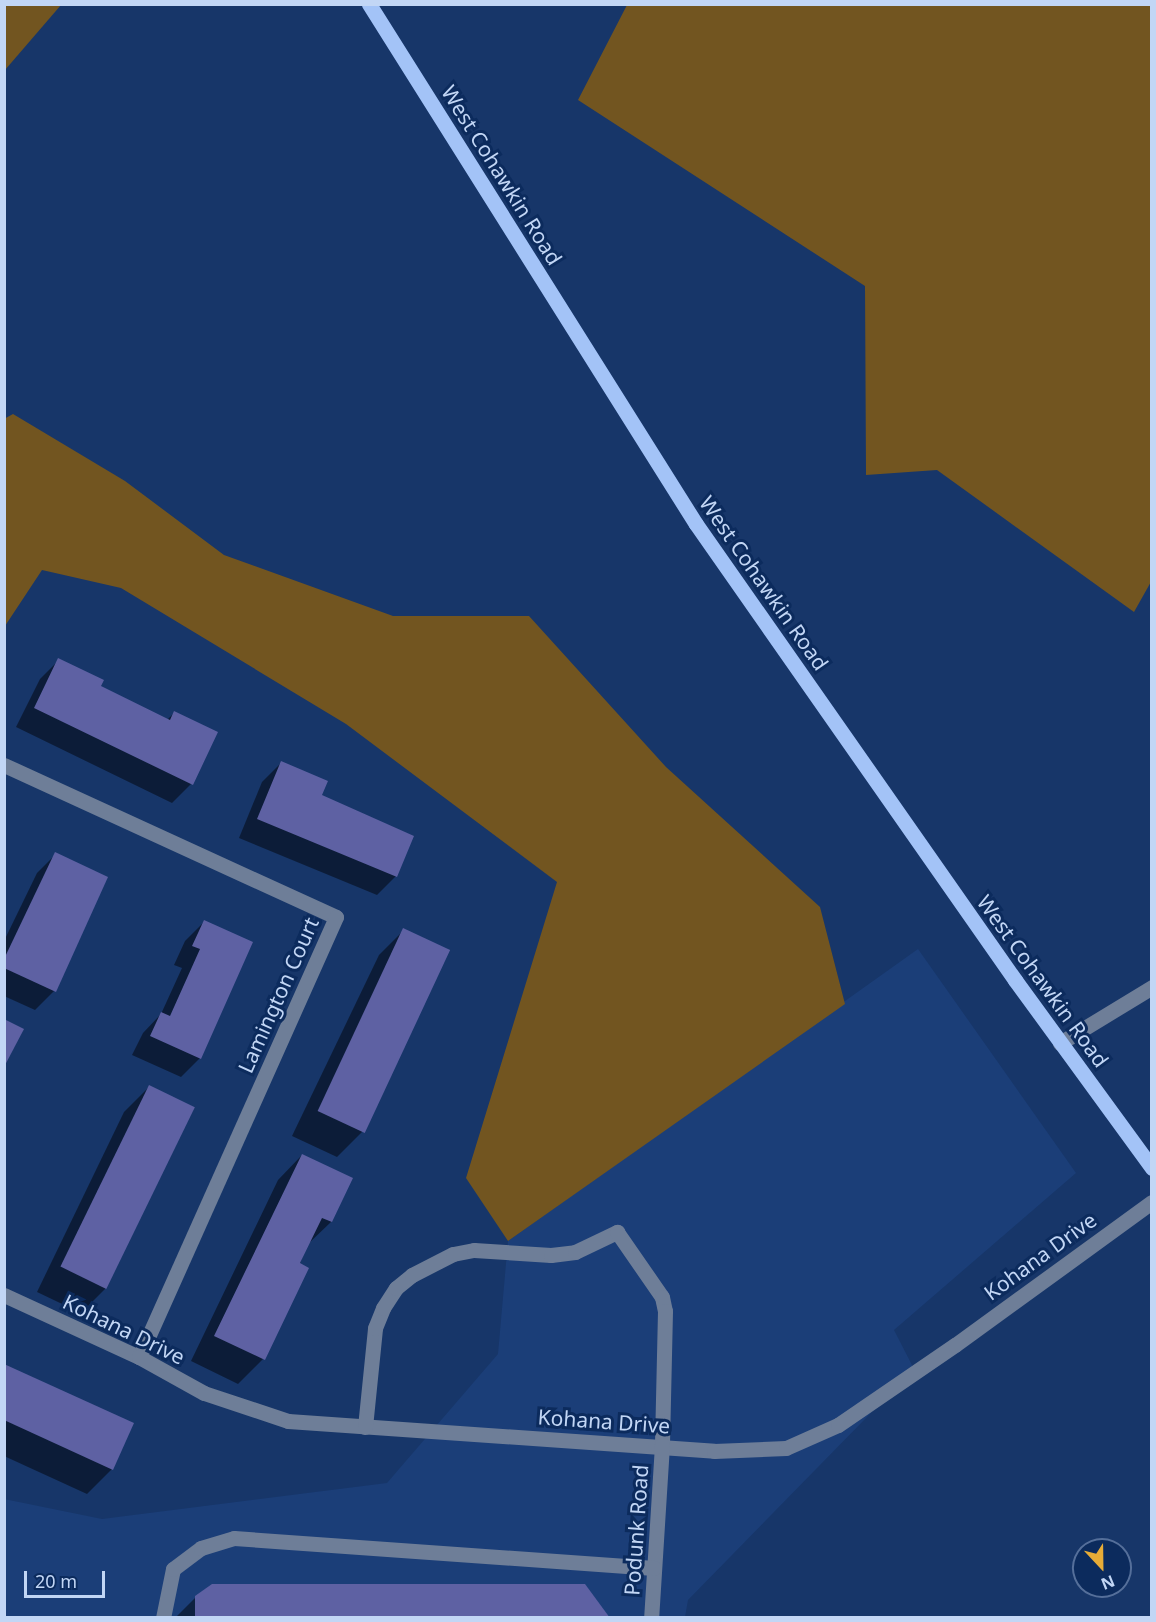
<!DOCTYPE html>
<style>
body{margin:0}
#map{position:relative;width:1156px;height:1622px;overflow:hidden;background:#173669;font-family:"Noto Sans",sans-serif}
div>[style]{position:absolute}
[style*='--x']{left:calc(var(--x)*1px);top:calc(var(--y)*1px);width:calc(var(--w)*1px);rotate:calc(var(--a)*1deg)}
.built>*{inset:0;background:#1b3e78}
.green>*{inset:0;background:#725520}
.shadow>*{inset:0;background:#0007}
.building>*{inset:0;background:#5e61a3;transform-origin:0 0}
.minor>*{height:15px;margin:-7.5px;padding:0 7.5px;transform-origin:7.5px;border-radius:7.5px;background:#6e7e98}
.major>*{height:15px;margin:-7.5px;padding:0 7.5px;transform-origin:7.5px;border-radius:7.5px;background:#a3c3f7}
span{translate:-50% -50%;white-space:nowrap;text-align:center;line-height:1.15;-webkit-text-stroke:6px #0c2b5d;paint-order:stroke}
.street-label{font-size:21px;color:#c2d6f5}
.frame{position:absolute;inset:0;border:6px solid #c2d6f5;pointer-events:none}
.north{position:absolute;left:1072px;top:1538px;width:60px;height:60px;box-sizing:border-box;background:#0c2b5d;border:2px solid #556f9a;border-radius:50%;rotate:158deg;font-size:16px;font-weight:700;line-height:24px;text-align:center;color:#c2d6f5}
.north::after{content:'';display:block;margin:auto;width:21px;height:27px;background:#e7ac37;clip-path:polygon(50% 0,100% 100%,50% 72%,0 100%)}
.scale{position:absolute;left:24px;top:1571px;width:81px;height:27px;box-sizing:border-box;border:3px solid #c2d6f5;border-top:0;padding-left:8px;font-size:18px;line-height:21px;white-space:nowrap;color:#c2d6f5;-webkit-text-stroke:4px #0c2b5d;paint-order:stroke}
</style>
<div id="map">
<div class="built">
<div style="clip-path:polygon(918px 949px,1076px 1173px,894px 1330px,914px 1369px,688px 1600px,685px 1617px,5px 1617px,4px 1499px,102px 1519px,387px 1483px,498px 1354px,508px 1241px)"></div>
</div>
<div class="green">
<div style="clip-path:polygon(5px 4px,61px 5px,5px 70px,4px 5px)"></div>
<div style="clip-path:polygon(627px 5px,1151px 5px,1152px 580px,1134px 612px,937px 470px,866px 475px,865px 286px,578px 100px)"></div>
<div style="clip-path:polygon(13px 414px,125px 481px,224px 555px,393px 616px,529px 616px,666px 767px,820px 907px,845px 1004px,508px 1241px,466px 1178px,557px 882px,346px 724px,121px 588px,42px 570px,5px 626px,4px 419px)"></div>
</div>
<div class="shadow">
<div style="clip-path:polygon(59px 660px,99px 687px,167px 720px,174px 713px,191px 784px,172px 803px,16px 727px,40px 679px)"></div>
<div style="clip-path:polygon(281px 763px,320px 795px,396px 876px,377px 895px,239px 838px,262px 782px)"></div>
<div style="clip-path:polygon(56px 854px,54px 991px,35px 1010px,4px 996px,4px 941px,37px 873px)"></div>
<div style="clip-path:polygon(204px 922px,200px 1058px,181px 1077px,132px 1055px,143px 1033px,161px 1014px,182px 968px,174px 965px,185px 941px)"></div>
<div style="clip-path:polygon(404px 930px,448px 951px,362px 1132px,337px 1157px,292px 1136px,379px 955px)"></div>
<div style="clip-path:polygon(149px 1087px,106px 1288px,81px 1313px,37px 1292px,124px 1112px)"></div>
<div style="clip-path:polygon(302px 1155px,351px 1179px,331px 1222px,307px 1245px,263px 1359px,238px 1384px,191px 1361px,278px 1180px)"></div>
<div style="clip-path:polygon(4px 1365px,112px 1469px,87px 1494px,4px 1456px)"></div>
<div style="clip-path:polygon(196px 1597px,609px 1618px,175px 1618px)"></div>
</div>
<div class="building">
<div style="clip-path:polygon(58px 658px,104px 680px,101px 686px,170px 720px,174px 711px,218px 732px,193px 785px,34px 708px)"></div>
<div style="clip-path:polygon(281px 761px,328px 781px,322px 795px,414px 836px,397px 877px,257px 819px)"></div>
<div style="clip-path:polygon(55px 852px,108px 877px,56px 992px,4px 968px,4px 959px)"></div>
<div style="clip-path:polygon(204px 920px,253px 942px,201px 1059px,150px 1036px,161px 1012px,170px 1016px,200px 949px,192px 946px)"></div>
<div style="left:403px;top:928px;width:52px;height:202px;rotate:25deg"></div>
<div style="clip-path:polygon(4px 1019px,24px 1029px,4px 1067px)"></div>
<div style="left:149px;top:1085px;width:51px;height:202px;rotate:26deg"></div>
<div style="clip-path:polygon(302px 1154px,353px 1178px,332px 1222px,322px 1218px,300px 1263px,309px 1268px,265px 1360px,214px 1336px)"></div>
<div style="clip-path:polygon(4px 1364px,134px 1423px,113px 1470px,4px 1420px)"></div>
<div style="clip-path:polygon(212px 1584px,585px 1584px,610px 1618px,195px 1618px,195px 1596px)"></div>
</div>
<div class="minor">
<div style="--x:4;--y:765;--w:365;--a:24.6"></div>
<div style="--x:336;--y:917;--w:482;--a:114.1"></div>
<div style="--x:1060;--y:1043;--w:108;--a:-31.3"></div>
<div style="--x:4;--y:1295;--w:149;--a:24.7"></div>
<div style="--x:139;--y:1357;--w:74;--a:29"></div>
<div style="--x:204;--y:1393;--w:89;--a:18.4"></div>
<div style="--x:288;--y:1421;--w:427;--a:4"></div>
<div style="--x:714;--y:1451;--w:72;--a:-2.4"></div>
<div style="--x:786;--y:1448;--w:57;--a:-23.9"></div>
<div style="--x:838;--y:1425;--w:142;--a:-34.4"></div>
<div style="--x:955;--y:1345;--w:243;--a:-36"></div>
<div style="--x:365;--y:1427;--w:100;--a:-84.2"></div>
<div style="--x:375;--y:1328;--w:22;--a:-68"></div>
<div style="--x:383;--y:1308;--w:24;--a:-57"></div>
<div style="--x:396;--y:1288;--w:21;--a:-39"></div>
<div style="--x:412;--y:1275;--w:46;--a:-27.1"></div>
<div style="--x:453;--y:1254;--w:21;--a:-11"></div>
<div style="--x:474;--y:1250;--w:77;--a:3.7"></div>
<div style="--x:551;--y:1255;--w:24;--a:-7"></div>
<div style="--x:575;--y:1252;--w:47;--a:-25.5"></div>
<div style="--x:617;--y:1232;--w:79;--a:55.3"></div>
<div style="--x:662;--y:1297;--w:14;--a:78"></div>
<div style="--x:665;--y:1311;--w:134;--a:91.3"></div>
<div style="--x:662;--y:1445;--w:173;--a:93.6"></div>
<div style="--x:163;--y:1618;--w:50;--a:-78.5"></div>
<div style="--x:173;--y:1569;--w:35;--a:-37"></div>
<div style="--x:201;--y:1548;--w:34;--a:-17"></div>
<div style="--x:234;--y:1538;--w:421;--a:4.1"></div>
</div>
<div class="major">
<div style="--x:369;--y:4;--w:614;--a:57.84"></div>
<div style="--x:696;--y:524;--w:557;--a:55.02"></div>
<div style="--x:1015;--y:980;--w:233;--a:53.9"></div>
</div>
<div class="street-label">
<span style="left:502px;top:175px;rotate:58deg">West Cohawkin Road</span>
<span style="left:764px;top:583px;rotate:55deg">West Cohawkin Road</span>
<span style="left:1043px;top:981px;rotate:54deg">West Cohawkin Road</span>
<span style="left:278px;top:995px;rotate:-66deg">Lamington Court</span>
<span style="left:1040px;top:1256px;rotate:-36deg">Kohana Drive</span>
<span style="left:124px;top:1329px;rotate:26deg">Kohana Drive</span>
<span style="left:604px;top:1421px;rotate:4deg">Kohana Drive</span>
<span style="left:636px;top:1530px;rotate:-86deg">Podunk Road</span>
</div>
<div class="frame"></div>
<div class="north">N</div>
<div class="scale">20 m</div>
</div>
